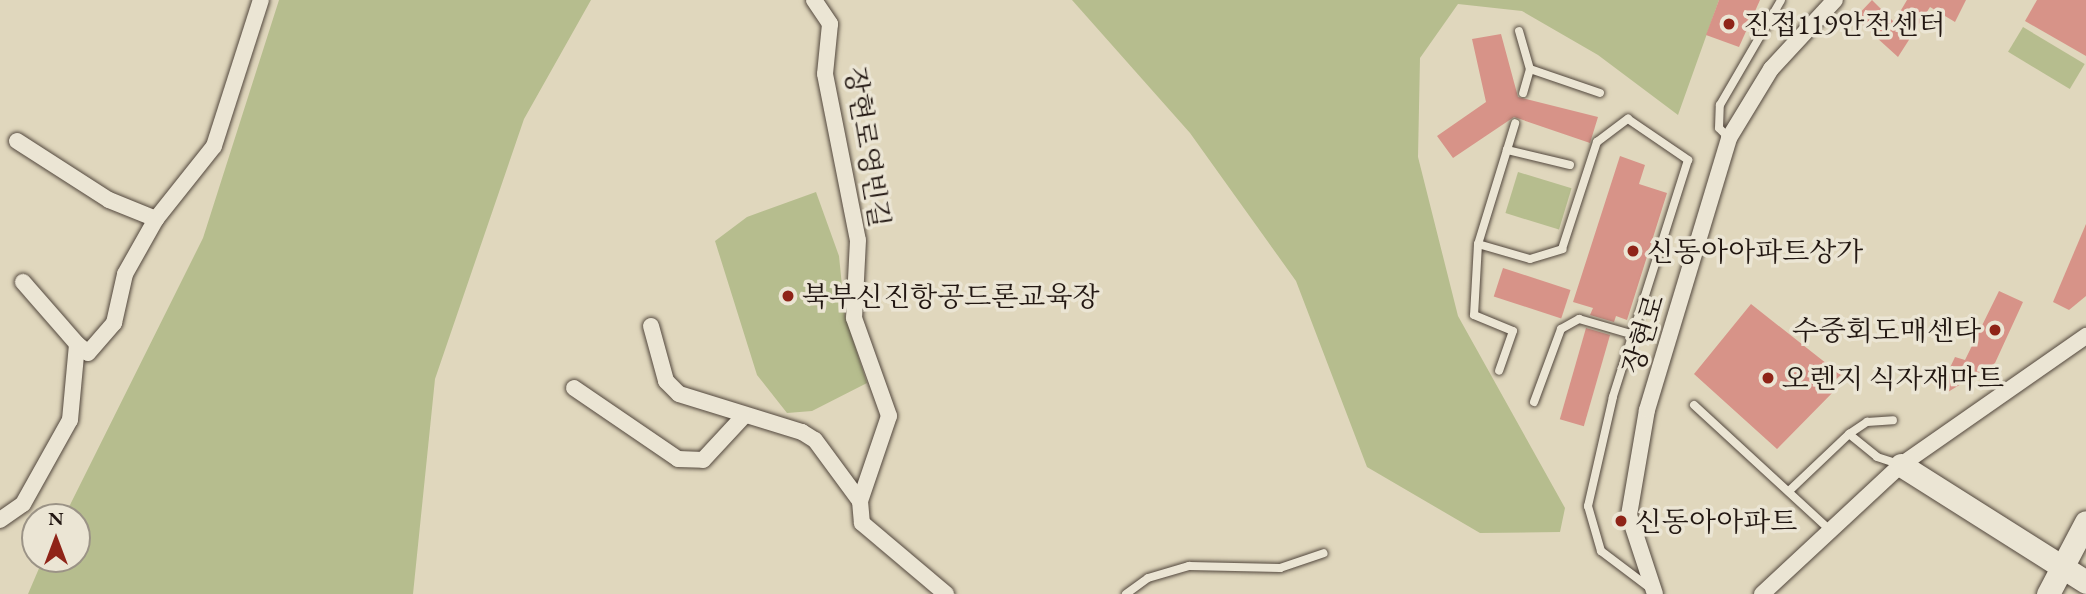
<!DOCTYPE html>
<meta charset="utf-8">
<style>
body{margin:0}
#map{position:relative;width:2086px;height:594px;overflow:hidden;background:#e0d7bd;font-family:"EB Garamond","Noto Serif KR",serif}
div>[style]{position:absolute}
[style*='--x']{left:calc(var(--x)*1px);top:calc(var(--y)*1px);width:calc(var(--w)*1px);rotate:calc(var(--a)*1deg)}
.green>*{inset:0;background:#b6bd8e;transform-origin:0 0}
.building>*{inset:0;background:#d79388;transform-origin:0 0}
.roads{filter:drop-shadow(0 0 2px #52473d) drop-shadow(0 0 2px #52473d)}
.lane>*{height:8px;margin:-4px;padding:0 4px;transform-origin:4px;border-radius:4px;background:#ebe5d4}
.street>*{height:16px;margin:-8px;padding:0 8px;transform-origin:8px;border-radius:8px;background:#ebe5d4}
.secondary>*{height:23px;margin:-11.5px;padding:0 11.5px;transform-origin:11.5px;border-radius:11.5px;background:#ebe5d4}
.dots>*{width:19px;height:19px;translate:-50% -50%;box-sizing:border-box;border:4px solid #ebe5d4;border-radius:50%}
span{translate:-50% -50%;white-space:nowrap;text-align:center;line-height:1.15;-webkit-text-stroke:7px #ebe5d4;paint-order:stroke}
.poi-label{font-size:28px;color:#221712}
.left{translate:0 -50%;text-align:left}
.right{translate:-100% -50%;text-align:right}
.street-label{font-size:28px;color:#221712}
.north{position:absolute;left:21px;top:503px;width:70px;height:70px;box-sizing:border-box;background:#ebe5d4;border:2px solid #9b9386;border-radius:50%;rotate:0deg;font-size:19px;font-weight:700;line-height:28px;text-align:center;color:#221712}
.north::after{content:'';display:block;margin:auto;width:24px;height:32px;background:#8f2418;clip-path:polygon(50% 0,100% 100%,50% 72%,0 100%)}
</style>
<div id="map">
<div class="green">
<div style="clip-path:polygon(279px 0,591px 0,524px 119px,435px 379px,413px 594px,28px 594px,43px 559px,77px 559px,77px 517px,64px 517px,203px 238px)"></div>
<div style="clip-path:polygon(1072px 0,1719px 0,1678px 115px,1598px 55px,1522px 11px,1458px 4px,1420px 58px,1418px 157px,1458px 316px,1565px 508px,1560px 532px,1480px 533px,1367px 467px,1296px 281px,1190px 133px)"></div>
<div style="left:2023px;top:27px;width:72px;height:29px;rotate:31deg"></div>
<div style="left:1518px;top:172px;width:56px;height:43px;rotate:17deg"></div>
<div style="clip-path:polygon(816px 192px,839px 256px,845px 316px,867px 383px,812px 411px,787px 413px,757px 375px,715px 241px,747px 217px)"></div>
</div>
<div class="building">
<div style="clip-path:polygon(1719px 0,1760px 0,1739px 47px,1706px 35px)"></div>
<div style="clip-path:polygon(1872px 0,1894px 22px,1907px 0,1966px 0,1955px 22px,1930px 7px,1898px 57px,1855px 18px)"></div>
<div style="clip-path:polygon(2037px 0,2086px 0,2086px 56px,2025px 21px)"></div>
<div style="clip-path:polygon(1501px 34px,1518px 97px,1598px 117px,1590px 143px,1514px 117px,1453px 158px,1437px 136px,1486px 102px,1472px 39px)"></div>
<div style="clip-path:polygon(1620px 156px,1645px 165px,1639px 184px,1667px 193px,1627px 320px,1616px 316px,1614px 322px,1590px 315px,1593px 308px,1573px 302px)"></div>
<div style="clip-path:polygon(2086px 224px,2086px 296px,2069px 310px,2053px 302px)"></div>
<div style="left:1503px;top:268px;width:71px;height:30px;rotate:18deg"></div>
<div style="clip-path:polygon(1999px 291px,2023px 302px,1995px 363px,1948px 392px,1939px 378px,1947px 374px,1955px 357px,1965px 360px)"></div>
<div style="clip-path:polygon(1751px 304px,1841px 375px,1834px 381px,1839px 386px,1777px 449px,1694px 374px)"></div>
<div style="left:1586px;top:328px;width:25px;height:95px;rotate:16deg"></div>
</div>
<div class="roads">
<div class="lane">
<div style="--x:1519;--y:31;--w:40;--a:74"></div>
<div style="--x:1530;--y:69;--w:25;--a:106"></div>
<div style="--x:1530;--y:69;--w:74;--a:18.9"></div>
<div style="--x:1729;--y:138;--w:14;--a:-135"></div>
<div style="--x:1719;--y:128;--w:23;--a:-88"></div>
<div style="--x:1720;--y:105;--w:121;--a:-59.8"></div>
<div style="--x:1507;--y:150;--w:28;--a:-73"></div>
<div style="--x:1570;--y:165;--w:65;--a:-166.6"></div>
<div style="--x:1507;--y:150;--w:98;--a:107.1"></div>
<div style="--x:1478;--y:244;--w:54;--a:16.1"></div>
<div style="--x:1530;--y:259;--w:34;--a:-17"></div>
<div style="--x:1562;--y:249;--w:113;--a:-71.9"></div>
<div style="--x:1597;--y:142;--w:39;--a:-37"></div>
<div style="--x:1628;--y:119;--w:73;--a:34.3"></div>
<div style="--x:1688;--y:160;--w:249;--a:107.6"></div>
<div style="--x:1613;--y:397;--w:112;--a:102.9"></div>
<div style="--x:1588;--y:506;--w:47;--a:73.9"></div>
<div style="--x:1601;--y:551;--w:61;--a:37.1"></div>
<div style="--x:1478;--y:244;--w:71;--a:93.2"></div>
<div style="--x:1474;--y:315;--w:42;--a:22.3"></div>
<div style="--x:1513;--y:331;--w:42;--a:109.3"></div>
<div style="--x:1534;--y:402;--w:78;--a:-69.7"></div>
<div style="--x:1561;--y:329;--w:21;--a:-29"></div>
<div style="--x:1579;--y:319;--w:57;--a:16.2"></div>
<div style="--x:1694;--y:405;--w:183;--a:42.6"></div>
<div style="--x:1849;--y:434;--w:22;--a:-34"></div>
<div style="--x:1867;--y:422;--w:26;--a:-4"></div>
<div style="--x:1789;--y:491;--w:83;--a:-43.5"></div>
<div style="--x:1849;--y:434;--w:36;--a:39"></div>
<div style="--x:1877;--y:457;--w:23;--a:18"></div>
<div style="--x:1126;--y:594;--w:27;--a:-36"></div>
<div style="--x:1148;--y:578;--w:43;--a:-16.3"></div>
<div style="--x:1189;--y:566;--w:91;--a:1.3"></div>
<div style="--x:1280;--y:568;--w:46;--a:-18.8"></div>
</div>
<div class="street">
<div style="--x:814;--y:0;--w:29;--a:56"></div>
<div style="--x:830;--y:24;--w:50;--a:95.7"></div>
<div style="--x:825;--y:74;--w:169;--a:78.8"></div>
<div style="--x:858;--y:240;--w:78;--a:92.9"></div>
<div style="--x:854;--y:318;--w:104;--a:70.3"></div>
<div style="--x:889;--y:416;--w:90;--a:108.8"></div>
<div style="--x:860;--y:501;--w:22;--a:85"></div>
<div style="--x:862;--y:523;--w:110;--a:40.2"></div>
<div style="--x:17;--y:141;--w:109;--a:32.7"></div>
<div style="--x:109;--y:200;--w:51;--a:22"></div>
<div style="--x:23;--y:282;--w:82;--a:48.9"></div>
<div style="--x:651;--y:326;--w:57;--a:74.7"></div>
<div style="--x:666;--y:381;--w:18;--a:45"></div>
<div style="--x:679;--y:394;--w:129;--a:17.2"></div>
<div style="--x:802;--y:432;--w:15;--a:32"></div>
<div style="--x:815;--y:440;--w:76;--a:53.6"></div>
<div style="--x:574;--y:388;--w:126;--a:34.3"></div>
<div style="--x:678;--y:459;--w:25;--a:2"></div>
<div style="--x:703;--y:460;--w:59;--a:-47.1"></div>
<div style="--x:0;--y:520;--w:28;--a:-35"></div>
<div style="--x:23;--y:504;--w:96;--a:-60.8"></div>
<div style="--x:70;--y:420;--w:76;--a:-84.7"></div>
<div style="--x:77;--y:344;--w:14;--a:39"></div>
<div style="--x:88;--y:353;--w:40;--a:-49"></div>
<div style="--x:114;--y:323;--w:50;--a:-77.3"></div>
<div style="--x:125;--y:274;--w:63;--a:-60.6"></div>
<div style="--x:156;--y:219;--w:93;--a:-51.5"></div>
<div style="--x:214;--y:146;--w:153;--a:-72.2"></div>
<div style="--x:1655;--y:594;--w:83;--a:-108.2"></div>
<div style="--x:1629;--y:515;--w:107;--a:-80.3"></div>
<div style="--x:1647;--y:410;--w:284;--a:-73.2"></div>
<div style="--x:1729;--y:138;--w:81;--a:-58.7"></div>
<div style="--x:1771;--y:69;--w:94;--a:-47.2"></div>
<div style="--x:1762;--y:594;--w:190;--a:-42.9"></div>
<div style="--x:1901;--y:465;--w:226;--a:-34.9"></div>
</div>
<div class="secondary">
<div style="--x:1901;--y:465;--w:219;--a:32.3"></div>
<div style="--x:2048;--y:594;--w:81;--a:-62.2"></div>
</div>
</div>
<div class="dots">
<div style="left:1729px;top:24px;background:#8f2418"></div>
<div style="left:1633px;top:251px;background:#8f2418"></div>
<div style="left:788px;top:296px;background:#8f2418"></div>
<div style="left:1995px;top:330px;background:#8f2418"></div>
<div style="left:1768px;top:378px;background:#8f2418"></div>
<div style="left:1621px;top:521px;background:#8f2418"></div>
</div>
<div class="poi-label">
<span class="left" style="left:1743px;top:24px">진접119안전센터</span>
<span class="left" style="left:1647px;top:251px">신동아아파트상가</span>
<span class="left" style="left:802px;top:296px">북부신진항공드론교육장</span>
<span class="right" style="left:1981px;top:330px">수중회도매센타</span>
<span class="left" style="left:1782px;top:378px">오렌지 식자재마트</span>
<span class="left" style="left:1635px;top:521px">신동아아파트</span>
</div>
<div class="street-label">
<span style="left:868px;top:147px;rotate:81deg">장현로영빈길</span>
<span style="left:1643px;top:334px;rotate:-73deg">장현로</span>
</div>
<div class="north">N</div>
</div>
